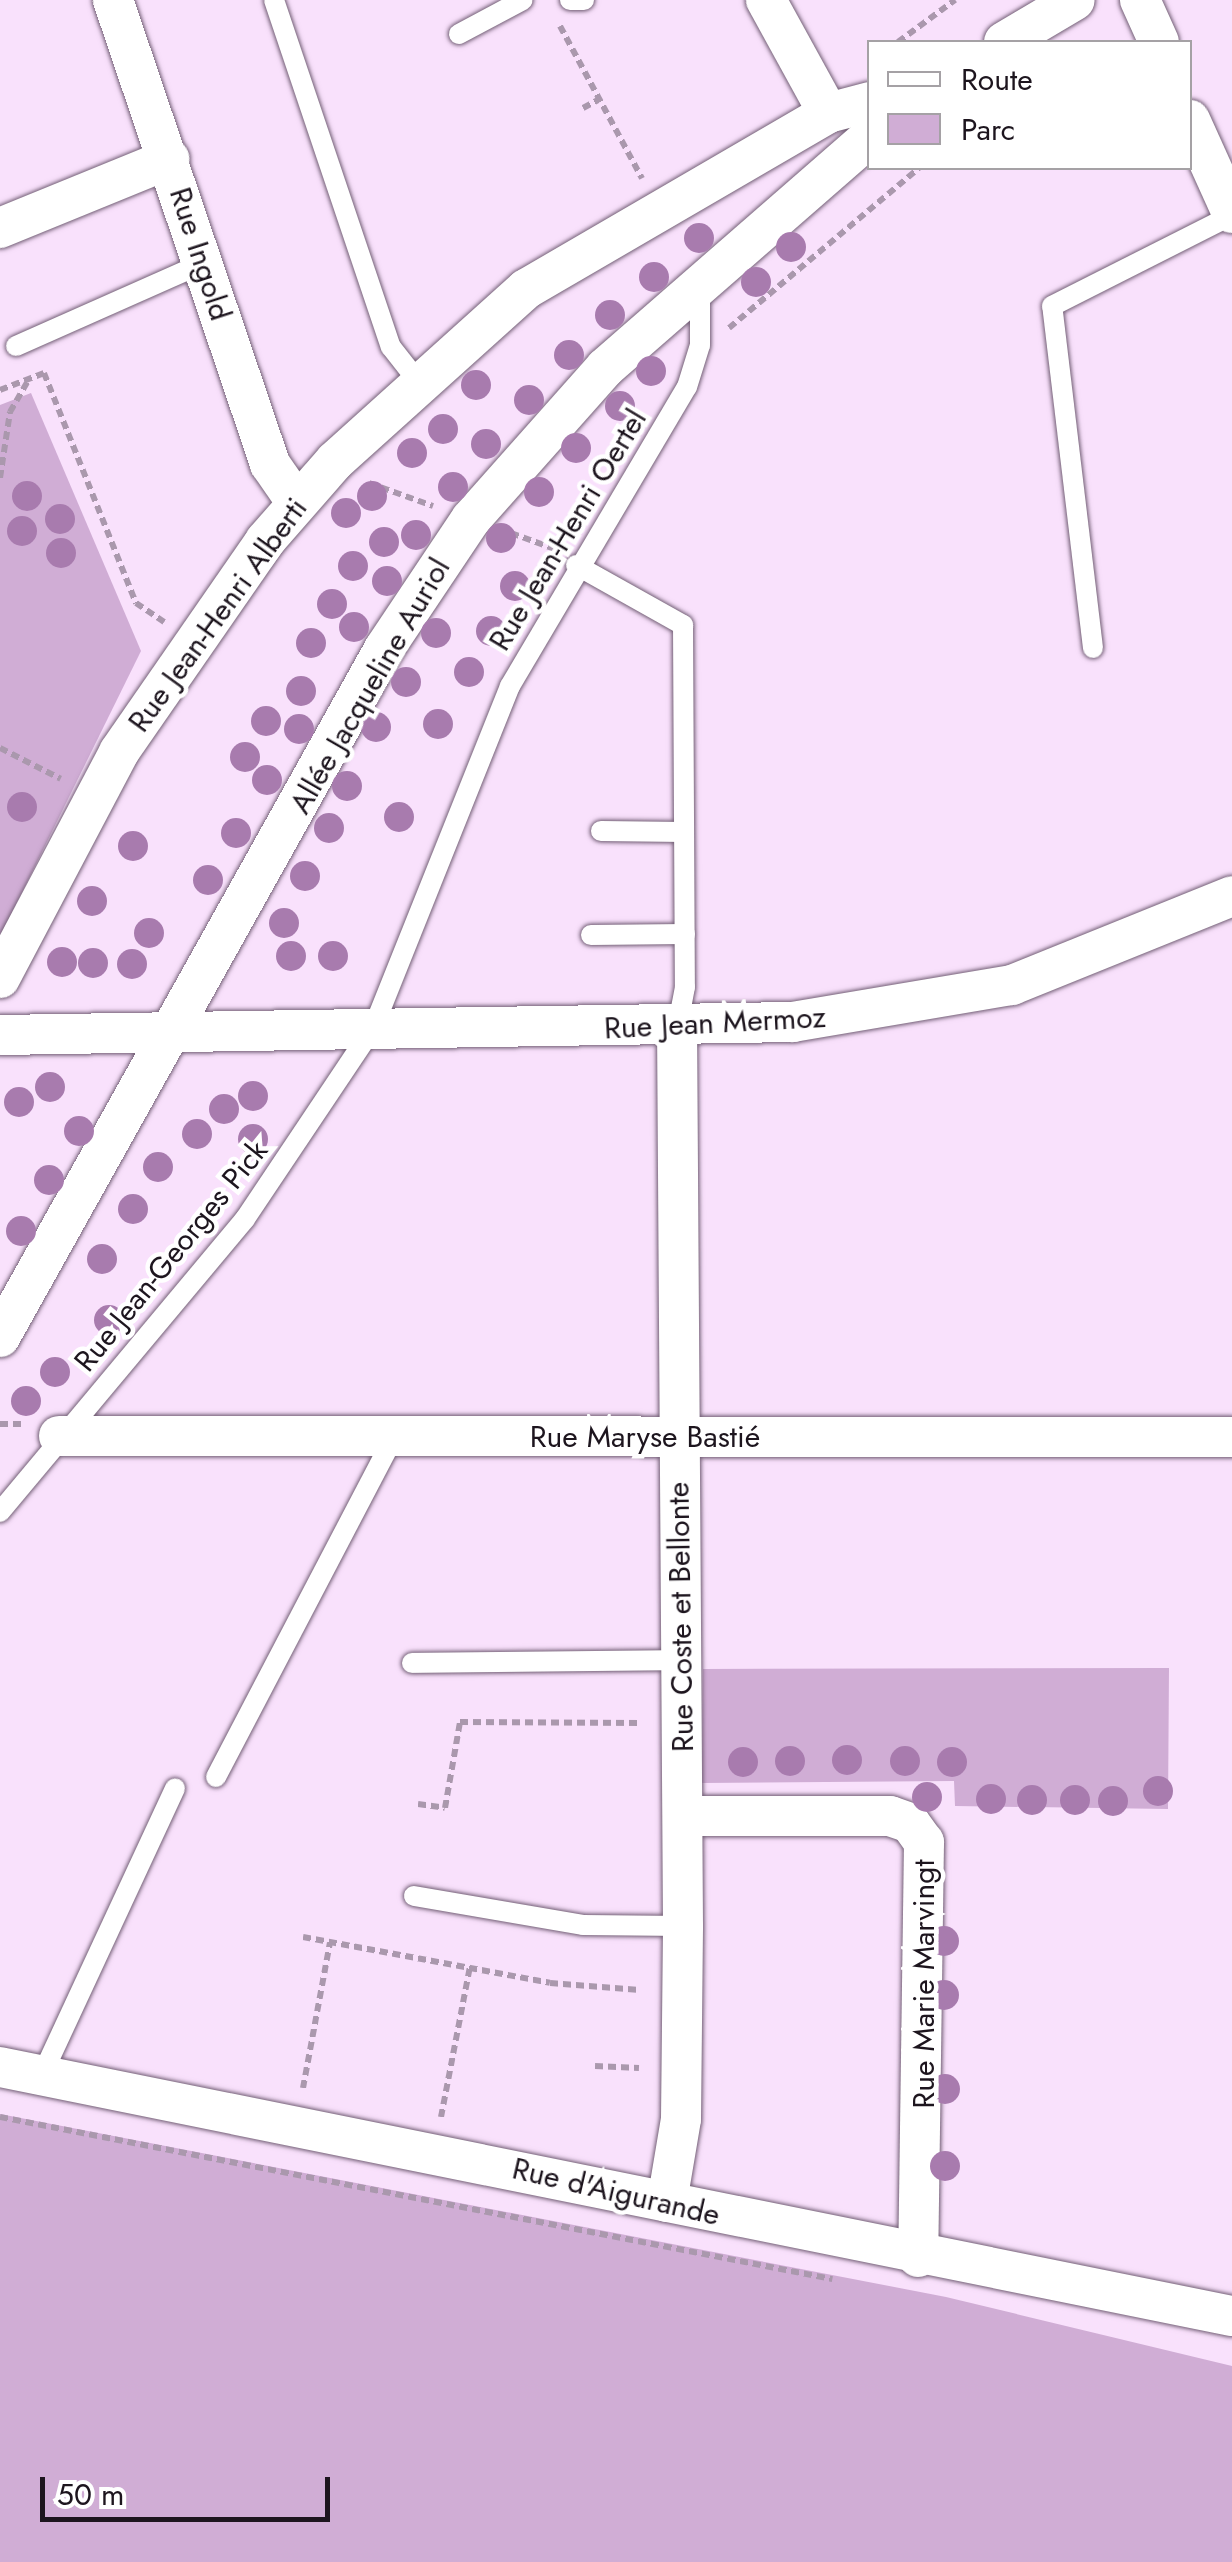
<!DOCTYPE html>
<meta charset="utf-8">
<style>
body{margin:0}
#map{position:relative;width:1232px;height:2562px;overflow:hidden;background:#f9e1fc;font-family:Jost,sans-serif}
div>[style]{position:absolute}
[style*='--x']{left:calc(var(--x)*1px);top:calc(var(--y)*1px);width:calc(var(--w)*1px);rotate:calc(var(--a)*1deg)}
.green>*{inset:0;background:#d0add5}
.path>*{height:6px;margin-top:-3px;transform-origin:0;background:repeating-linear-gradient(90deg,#aa98ad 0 8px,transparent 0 13px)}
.roads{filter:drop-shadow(0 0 2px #735f76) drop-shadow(0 0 2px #735f76)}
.service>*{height:20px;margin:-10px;padding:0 10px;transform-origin:10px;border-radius:10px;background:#fff}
.minor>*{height:40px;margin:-20px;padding:0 20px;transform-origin:20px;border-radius:20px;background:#fff}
.trees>*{width:30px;height:30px;margin:-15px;border-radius:50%;background:#a87bae}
span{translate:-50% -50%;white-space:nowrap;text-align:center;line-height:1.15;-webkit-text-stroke:9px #fff;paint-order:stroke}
.street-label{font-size:30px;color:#1d151e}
.legend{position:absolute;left:867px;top:40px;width:325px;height:130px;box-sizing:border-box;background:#fff;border:2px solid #a5a1a5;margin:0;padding:12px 18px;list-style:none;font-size:30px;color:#1d151e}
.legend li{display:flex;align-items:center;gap:20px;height:50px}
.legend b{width:50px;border:2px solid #a5a1a5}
.scale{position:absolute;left:40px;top:2477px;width:290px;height:45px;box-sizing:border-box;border:5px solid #1d151e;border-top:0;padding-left:12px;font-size:30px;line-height:35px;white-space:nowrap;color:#1d151e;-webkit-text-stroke:8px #fff;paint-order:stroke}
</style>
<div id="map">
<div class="green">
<div style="clip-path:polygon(31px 393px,141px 651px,0 937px,0 405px)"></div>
<div style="clip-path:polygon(1169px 1668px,1168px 1809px,955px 1806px,954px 1781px,702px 1783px,703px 1669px)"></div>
<div style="clip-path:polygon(0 2114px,946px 2297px,1232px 2366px,1232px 2562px,0 2562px)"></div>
</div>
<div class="path">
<div style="--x:560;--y:26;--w:173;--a:61.7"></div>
<div style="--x:898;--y:42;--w:71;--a:-36.4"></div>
<div style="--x:583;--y:108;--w:17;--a:-28"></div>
<div style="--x:729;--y:328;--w:248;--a:-40.1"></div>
<div style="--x:0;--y:390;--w:47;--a:-21.1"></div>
<div style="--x:44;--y:373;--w:248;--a:68.2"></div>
<div style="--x:136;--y:603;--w:34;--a:34"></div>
<div style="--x:0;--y:478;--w:67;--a:-81.4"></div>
<div style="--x:10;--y:412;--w:38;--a:-60"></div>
<div style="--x:369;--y:483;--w:68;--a:19.8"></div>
<div style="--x:511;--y:533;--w:47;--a:20"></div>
<div style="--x:0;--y:748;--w:68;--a:26.9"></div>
<div style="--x:0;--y:1424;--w:24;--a:0"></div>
<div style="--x:418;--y:1804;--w:27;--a:8"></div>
<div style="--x:445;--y:1808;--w:87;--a:-80.1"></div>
<div style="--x:460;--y:1722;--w:181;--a:0.3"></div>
<div style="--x:303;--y:1937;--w:251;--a:10.5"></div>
<div style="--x:550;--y:1983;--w:90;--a:4.4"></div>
<div style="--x:595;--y:2066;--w:44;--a:2.6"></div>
<div style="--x:303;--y:2088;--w:148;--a:-79.5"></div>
<div style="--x:0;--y:2117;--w:848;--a:11.02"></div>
<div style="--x:441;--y:2117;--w:154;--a:-79.1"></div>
</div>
<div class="roads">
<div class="service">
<div style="--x:274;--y:0;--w:366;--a:71.4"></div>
<div style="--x:391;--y:347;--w:42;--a:51.8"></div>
<div style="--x:570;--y:0;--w:14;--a:0"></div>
<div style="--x:459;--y:34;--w:72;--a:-28"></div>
<div style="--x:16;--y:346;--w:205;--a:-23.9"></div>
<div style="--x:576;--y:565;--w:123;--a:29.3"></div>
<div style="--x:683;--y:625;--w:362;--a:89.7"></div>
<div style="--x:685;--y:987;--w:43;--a:100.8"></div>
<div style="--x:1093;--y:648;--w:344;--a:-96.8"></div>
<div style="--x:1052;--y:306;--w:202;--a:-26.8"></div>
<div style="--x:601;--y:831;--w:83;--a:0.7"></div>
<div style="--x:591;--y:935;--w:94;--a:-0.6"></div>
<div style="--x:0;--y:1512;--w:382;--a:-50.1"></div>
<div style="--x:245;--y:1219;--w:232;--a:-56.2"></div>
<div style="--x:374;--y:1026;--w:366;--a:-68.2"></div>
<div style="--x:510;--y:686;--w:347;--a:-59.4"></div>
<div style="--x:687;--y:387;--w:44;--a:-72.8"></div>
<div style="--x:700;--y:345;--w:60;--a:-90"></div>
<div style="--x:412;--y:1663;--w:269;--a:-0.6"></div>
<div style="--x:216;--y:1777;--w:384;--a:-62.4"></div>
<div style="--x:414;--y:1896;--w:171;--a:9.7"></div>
<div style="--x:583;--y:1925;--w:100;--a:0.6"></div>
<div style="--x:42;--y:2075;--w:316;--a:-65.1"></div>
</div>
<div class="minor">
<div style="--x:113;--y:0;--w:490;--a:71.3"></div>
<div style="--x:270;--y:464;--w:47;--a:55.3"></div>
<div style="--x:766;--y:0;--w:129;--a:61.2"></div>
<div style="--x:1140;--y:0;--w:46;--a:65.7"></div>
<div style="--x:1004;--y:42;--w:82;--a:-30.6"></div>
<div style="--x:1190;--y:120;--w:102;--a:65.7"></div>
<div style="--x:0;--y:228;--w:183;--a:-22.2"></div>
<div style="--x:0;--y:978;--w:255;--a:-62.2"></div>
<div style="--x:119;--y:752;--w:257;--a:-55.3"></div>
<div style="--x:265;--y:541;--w:106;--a:-48.8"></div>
<div style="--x:335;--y:461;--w:257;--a:-42"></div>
<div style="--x:526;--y:289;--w:350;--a:-30.2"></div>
<div style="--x:828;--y:113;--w:43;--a:-14.7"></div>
<div style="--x:0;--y:1035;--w:793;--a:-0.94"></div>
<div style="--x:793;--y:1022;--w:222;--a:-9.6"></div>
<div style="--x:1012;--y:985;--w:237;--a:-22"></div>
<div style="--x:0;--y:1337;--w:788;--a:-60.83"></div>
<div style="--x:384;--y:649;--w:156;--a:-56.2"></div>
<div style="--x:471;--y:519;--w:202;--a:-48.4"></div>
<div style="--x:605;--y:368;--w:352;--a:-41.1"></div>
<div style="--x:59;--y:1436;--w:1173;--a:0.05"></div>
<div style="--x:683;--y:1816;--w:207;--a:0"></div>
<div style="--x:890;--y:1816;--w:21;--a:19"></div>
<div style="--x:910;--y:1823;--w:24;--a:54"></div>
<div style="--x:924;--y:1842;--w:415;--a:90.8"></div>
<div style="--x:0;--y:2067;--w:1257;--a:11.43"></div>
<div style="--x:667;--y:2202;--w:84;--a:-80.4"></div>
<div style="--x:681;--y:2119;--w:193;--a:-89.4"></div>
<div style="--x:683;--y:1926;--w:896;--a:-90.38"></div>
</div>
</div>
<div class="trees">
<div style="left:699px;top:238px"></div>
<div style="left:791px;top:247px"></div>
<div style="left:654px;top:277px"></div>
<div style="left:756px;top:282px"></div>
<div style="left:610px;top:315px"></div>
<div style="left:569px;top:355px"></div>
<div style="left:651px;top:371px"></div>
<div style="left:476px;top:385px"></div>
<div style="left:529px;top:400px"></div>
<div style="left:620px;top:406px"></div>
<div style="left:443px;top:429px"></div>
<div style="left:486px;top:444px"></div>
<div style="left:576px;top:448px"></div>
<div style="left:412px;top:453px"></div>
<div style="left:453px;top:487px"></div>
<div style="left:539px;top:492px"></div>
<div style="left:27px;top:496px"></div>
<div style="left:372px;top:496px"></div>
<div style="left:346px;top:513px"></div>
<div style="left:60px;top:519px"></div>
<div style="left:22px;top:531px"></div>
<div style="left:416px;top:535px"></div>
<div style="left:501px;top:538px"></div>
<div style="left:384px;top:542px"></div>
<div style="left:61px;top:553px"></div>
<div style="left:353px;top:566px"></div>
<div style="left:387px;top:581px"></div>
<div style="left:515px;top:586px"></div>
<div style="left:332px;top:604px"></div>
<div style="left:354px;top:627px"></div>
<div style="left:491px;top:631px"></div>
<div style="left:436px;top:633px"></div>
<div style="left:311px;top:643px"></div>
<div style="left:469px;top:672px"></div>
<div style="left:406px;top:682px"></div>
<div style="left:301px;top:691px"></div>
<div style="left:266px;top:721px"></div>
<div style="left:438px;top:724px"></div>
<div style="left:376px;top:727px"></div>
<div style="left:299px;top:729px"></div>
<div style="left:245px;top:757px"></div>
<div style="left:267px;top:780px"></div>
<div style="left:347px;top:786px"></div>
<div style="left:22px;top:807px"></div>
<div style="left:399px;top:817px"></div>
<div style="left:329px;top:828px"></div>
<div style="left:236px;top:833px"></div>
<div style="left:133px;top:846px"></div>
<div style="left:305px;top:876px"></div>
<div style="left:208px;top:880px"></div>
<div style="left:92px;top:901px"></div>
<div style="left:284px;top:923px"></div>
<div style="left:149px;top:933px"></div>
<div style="left:291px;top:956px"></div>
<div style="left:333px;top:956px"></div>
<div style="left:62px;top:962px"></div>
<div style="left:93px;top:963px"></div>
<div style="left:132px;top:964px"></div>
<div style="left:50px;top:1087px"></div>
<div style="left:253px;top:1096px"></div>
<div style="left:19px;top:1102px"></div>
<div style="left:224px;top:1109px"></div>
<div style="left:79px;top:1131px"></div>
<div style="left:197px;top:1134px"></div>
<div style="left:253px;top:1139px"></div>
<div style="left:158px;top:1167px"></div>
<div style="left:49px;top:1180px"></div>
<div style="left:133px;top:1209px"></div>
<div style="left:21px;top:1231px"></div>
<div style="left:102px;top:1259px"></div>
<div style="left:109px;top:1320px"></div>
<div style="left:55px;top:1372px"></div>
<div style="left:26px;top:1401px"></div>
<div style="left:847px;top:1760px"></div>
<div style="left:790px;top:1761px"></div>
<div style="left:905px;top:1761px"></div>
<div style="left:743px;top:1762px"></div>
<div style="left:952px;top:1762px"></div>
<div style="left:1158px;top:1791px"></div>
<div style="left:927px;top:1797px"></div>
<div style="left:991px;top:1799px"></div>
<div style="left:1032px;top:1800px"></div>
<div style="left:1075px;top:1800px"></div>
<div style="left:1113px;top:1801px"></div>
<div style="left:944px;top:1941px"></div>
<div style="left:944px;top:1995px"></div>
<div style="left:945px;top:2089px"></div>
<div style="left:945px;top:2166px"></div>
</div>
<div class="street-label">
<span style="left:200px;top:254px;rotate:72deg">Rue Ingold</span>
<span style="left:568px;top:530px;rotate:-59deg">Rue Jean-Henri Oertel</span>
<span style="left:218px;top:615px;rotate:-54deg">Rue Jean-Henri Alberti</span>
<span style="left:370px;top:686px;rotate:-60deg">Allée Jacqueline Auriol</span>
<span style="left:715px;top:1023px;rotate:-3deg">Rue Jean Mermoz</span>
<span style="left:171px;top:1256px;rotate:-51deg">Rue Jean-Georges Pick</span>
<span style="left:645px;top:1437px">Rue Maryse Bastié</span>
<span style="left:681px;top:1617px;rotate:-91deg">Rue Coste et Bellonte</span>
<span style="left:924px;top:1984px;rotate:-90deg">Rue Marie Marvingt</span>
<span style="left:616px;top:2192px;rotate:13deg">Rue d'Aigurande</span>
</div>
<ul class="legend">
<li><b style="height:12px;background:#fff"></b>Route</li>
<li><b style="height:28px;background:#d0add5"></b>Parc</li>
</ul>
<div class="scale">50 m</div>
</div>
